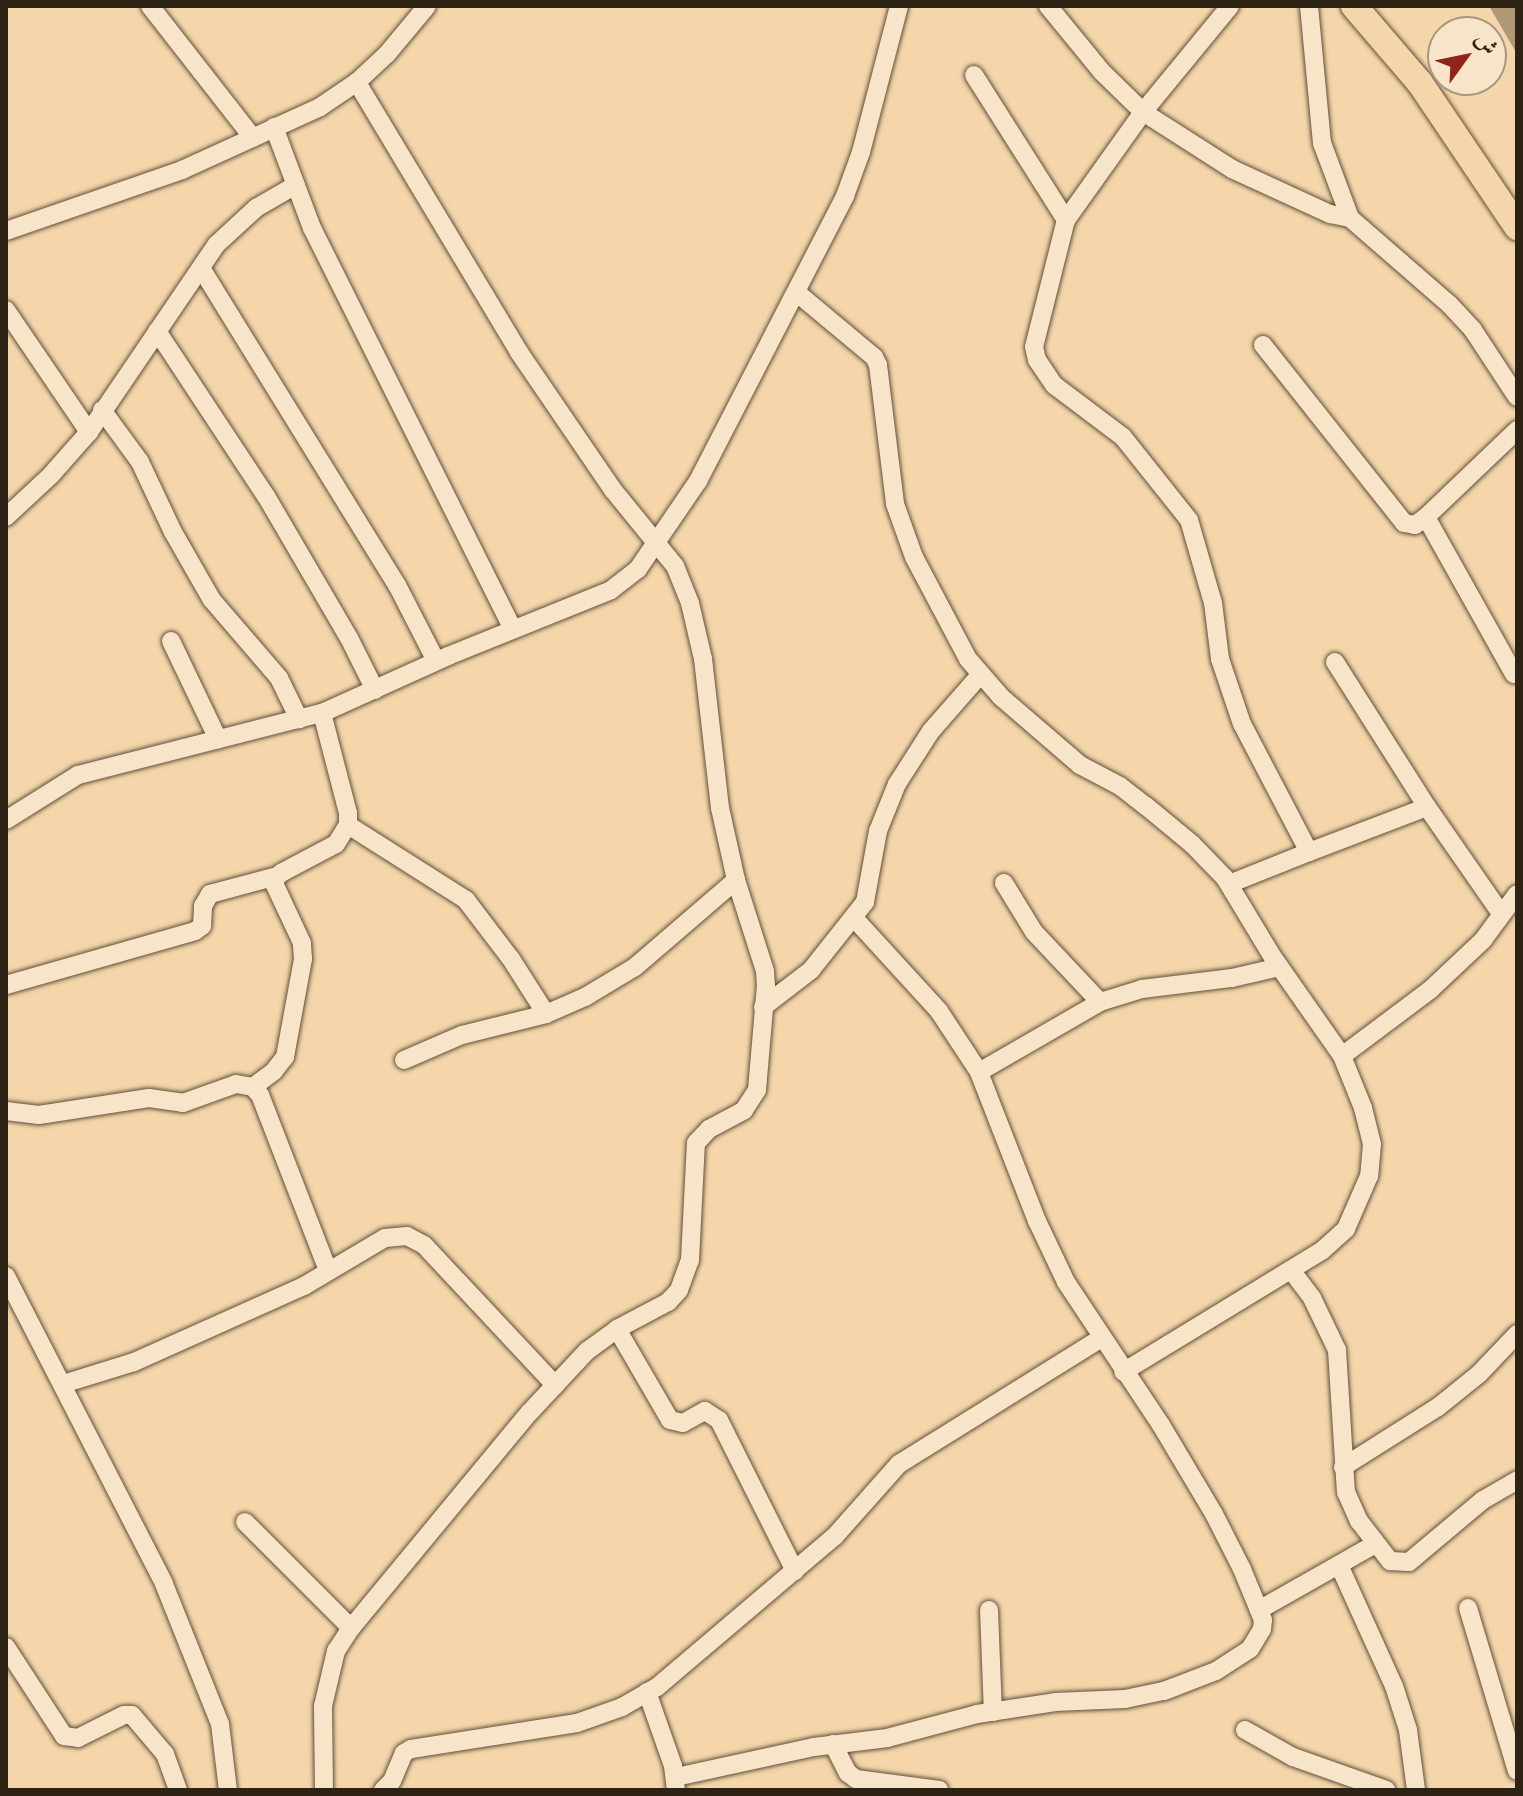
<!DOCTYPE html>
<meta charset="utf-8">
<style>
body{margin:0}
#map{position:relative;width:1523px;height:1796px;overflow:hidden;background:#f5d6aa;font-family:"IM FELL DW Pica",Amiri,serif}
div>[style]{position:absolute}
[style*='--x']{left:calc(var(--x)*1px);top:calc(var(--y)*1px);width:calc(var(--w)*1px);rotate:calc(var(--a)*1deg)}
.water>*{inset:0;background:#b19977}
.roads{filter:drop-shadow(0 0 2px #5f503a) drop-shadow(0 0 2px #5f503a)}
.street>*{height:18px;margin:-9px;padding:0 9px;transform-origin:9px;border-radius:9px;background:#f8e4c8}
.primary>*{height:26px;margin:-13px;padding:0 13px;transform-origin:13px;border-radius:13px;background:#f5d6aa}
span{translate:-50% -50%;white-space:nowrap;text-align:center;line-height:1.15;-webkit-text-stroke:6px #f8e4c8;paint-order:stroke}
.frame{position:absolute;inset:0;border:8px solid #2d2315;pointer-events:none}
.north{position:absolute;left:1427px;top:16px;width:80px;height:80px;box-sizing:border-box;background:#f8e4c8;border:2px solid #a79780;border-radius:50%;rotate:57deg;font-size:22px;font-weight:700;line-height:32px;text-align:center;color:#2d2315}
.north::after{content:'';display:block;margin:auto;width:28px;height:36px;background:#8f2418;clip-path:polygon(50% 0,100% 100%,50% 72%,0 100%)}
</style>
<div id="map">
<div class="water">
<div style="clip-path:polygon(1489px 6px,1517px 6px,1517px 54px)"></div>
</div>
<div class="roads">
<div class="street">
<div style="--x:150;--y:6;--w:167;--a:52"></div>
<div style="--x:1048;--y:6;--w:85;--a:50.7"></div>
<div style="--x:1102;--y:72;--w:57;--a:44.3"></div>
<div style="--x:1143;--y:112;--w:106;--a:32.6"></div>
<div style="--x:1232;--y:169;--w:108;--a:24.7"></div>
<div style="--x:1330;--y:214;--w:20;--a:11"></div>
<div style="--x:1309;--y:6;--w:138;--a:84.6"></div>
<div style="--x:1322;--y:143;--w:80;--a:69.5"></div>
<div style="--x:1350;--y:218;--w:131;--a:41"></div>
<div style="--x:1449;--y:304;--w:35;--a:47"></div>
<div style="--x:1473;--y:330;--w:80;--a:56.7"></div>
<div style="--x:974;--y:75;--w:172;--a:57.6"></div>
<div style="--x:274;--y:127;--w:108;--a:69.4"></div>
<div style="--x:312;--y:228;--w:449;--a:63.4"></div>
<div style="--x:6;--y:231;--w:186;--a:-19.1"></div>
<div style="--x:182;--y:170;--w:152;--a:-24.5"></div>
<div style="--x:320;--y:107;--w:45;--a:-34"></div>
<div style="--x:357;--y:82;--w:41;--a:-43"></div>
<div style="--x:387;--y:54;--w:62;--a:-50.2"></div>
<div style="--x:201;--y:268;--w:373;--a:58.3"></div>
<div style="--x:397;--y:585;--w:85;--a:62.8"></div>
<div style="--x:796;--y:292;--w:102;--a:39.8"></div>
<div style="--x:874;--y:357;--w:9;--a:63"></div>
<div style="--x:878;--y:365;--w:140;--a:83"></div>
<div style="--x:895;--y:504;--w:56;--a:70.3"></div>
<div style="--x:914;--y:557;--w:115;--a:62.1"></div>
<div style="--x:968;--y:659;--w:50;--a:49"></div>
<div style="--x:1001;--y:697;--w:104;--a:40.7"></div>
<div style="--x:1080;--y:765;--w:45;--a:27.7"></div>
<div style="--x:1120;--y:786;--w:33;--a:38"></div>
<div style="--x:1146;--y:806;--w:60;--a:39.6"></div>
<div style="--x:1192;--y:844;--w:47;--a:45.9"></div>
<div style="--x:1225;--y:878;--w:91;--a:58.9"></div>
<div style="--x:1272;--y:956;--w:122;--a:55"></div>
<div style="--x:1342;--y:1056;--w:56;--a:68"></div>
<div style="--x:1363;--y:1108;--w:37;--a:76"></div>
<div style="--x:1372;--y:1144;--w:32;--a:95"></div>
<div style="--x:1369;--y:1176;--w:58;--a:113.5"></div>
<div style="--x:1346;--y:1229;--w:31;--a:138"></div>
<div style="--x:1323;--y:1250;--w:234;--a:148.6"></div>
<div style="--x:6;--y:310;--w:148;--a:55.8"></div>
<div style="--x:157;--y:331;--w:198;--a:56.6"></div>
<div style="--x:266;--y:496;--w:164;--a:59.7"></div>
<div style="--x:349;--y:638;--w:58;--a:63.4"></div>
<div style="--x:1263;--y:345;--w:227;--a:51.6"></div>
<div style="--x:1404;--y:523;--w:11;--a:10"></div>
<div style="--x:1415;--y:525;--w:14;--a:-36"></div>
<div style="--x:102;--y:410;--w:64;--a:53.8"></div>
<div style="--x:140;--y:462;--w:77;--a:64.8"></div>
<div style="--x:173;--y:532;--w:78;--a:60.2"></div>
<div style="--x:212;--y:600;--w:103;--a:49.3"></div>
<div style="--x:279;--y:678;--w:46;--a:64"></div>
<div style="--x:6;--y:517;--w:62;--a:-43"></div>
<div style="--x:51;--y:475;--w:57;--a:-48.5"></div>
<div style="--x:89;--y:432;--w:227;--a:-55.8"></div>
<div style="--x:217;--y:244;--w:53;--a:-42.7"></div>
<div style="--x:256;--y:208;--w:46;--a:-29.9"></div>
<div style="--x:171;--y:641;--w:109;--a:64.4"></div>
<div style="--x:1335;--y:662;--w:172;--a:57.6"></div>
<div style="--x:1514;--y:674;--w:180;--a:-119.3"></div>
<div style="--x:1426;--y:517;--w:126;--a:-43.7"></div>
<div style="--x:6;--y:820;--w:85;--a:-32"></div>
<div style="--x:78;--y:775;--w:252;--a:-14.3"></div>
<div style="--x:322;--y:713;--w:138;--a:-24.3"></div>
<div style="--x:448;--y:656;--w:176;--a:-22"></div>
<div style="--x:611;--y:590;--w:34;--a:-38"></div>
<div style="--x:638;--y:569;--w:107;--a:-55.7"></div>
<div style="--x:698;--y:481;--w:321;--a:-62.7"></div>
<div style="--x:845;--y:196;--w:47;--a:-70"></div>
<div style="--x:861;--y:152;--w:151;--a:-75.4"></div>
<div style="--x:348;--y:825;--w:140;--a:32.4"></div>
<div style="--x:466;--y:900;--w:74;--a:52.7"></div>
<div style="--x:511;--y:959;--w:65;--a:57.5"></div>
<div style="--x:1309;--y:852;--w:126;--a:-20.9"></div>
<div style="--x:1427;--y:807;--w:128;--a:55.2"></div>
<div style="--x:1004;--y:883;--w:57;--a:58.5"></div>
<div style="--x:1034;--y:932;--w:96;--a:46.7"></div>
<div style="--x:1229;--y:884;--w:86;--a:-21.8"></div>
<div style="--x:1309;--y:852;--w:144;--a:-117.6"></div>
<div style="--x:1242;--y:724;--w:69;--a:-108.7"></div>
<div style="--x:1220;--y:659;--w:56;--a:-97.1"></div>
<div style="--x:1213;--y:603;--w:86;--a:-106.1"></div>
<div style="--x:1189;--y:520;--w:106;--a:-128.5"></div>
<div style="--x:1123;--y:437;--w:86;--a:-143"></div>
<div style="--x:1054;--y:385;--w:30;--a:-124"></div>
<div style="--x:1037;--y:360;--w:13;--a:-103"></div>
<div style="--x:1034;--y:347;--w:131;--a:-75.9"></div>
<div style="--x:1066;--y:220;--w:133;--a:-54.5"></div>
<div style="--x:1143;--y:112;--w:137;--a:-50.6"></div>
<div style="--x:6;--y:985;--w:197;--a:-15.9"></div>
<div style="--x:195;--y:931;--w:9;--a:-36"></div>
<div style="--x:202;--y:926;--w:20;--a:-87"></div>
<div style="--x:203;--y:906;--w:14;--a:-60"></div>
<div style="--x:210;--y:894;--w:69;--a:-15"></div>
<div style="--x:763;--y:1007;--w:61;--a:-37.6"></div>
<div style="--x:811;--y:970;--w:87;--a:-51.5"></div>
<div style="--x:865;--y:902;--w:72;--a:-79.6"></div>
<div style="--x:878;--y:831;--w:51;--a:-68"></div>
<div style="--x:897;--y:784;--w:63;--a:-57.3"></div>
<div style="--x:931;--y:731;--w:74;--a:-48.8"></div>
<div style="--x:1342;--y:1056;--w:110;--a:-36.9"></div>
<div style="--x:1430;--y:990;--w:73;--a:-43.3"></div>
<div style="--x:1483;--y:940;--w:57;--a:-53.5"></div>
<div style="--x:404;--y:1060;--w:63;--a:-23.3"></div>
<div style="--x:462;--y:1035;--w:87;--a:-14"></div>
<div style="--x:546;--y:1014;--w:43;--a:-23.6"></div>
<div style="--x:585;--y:997;--w:58;--a:-31"></div>
<div style="--x:635;--y:967;--w:133;--a:-40.7"></div>
<div style="--x:979;--y:1072;--w:140;--a:-30"></div>
<div style="--x:1100;--y:1002;--w:44;--a:-17.2"></div>
<div style="--x:1142;--y:989;--w:91;--a:-7"></div>
<div style="--x:1232;--y:978;--w:49;--a:-12.9"></div>
<div style="--x:253;--y:1087;--w:26;--a:-37"></div>
<div style="--x:274;--y:1071;--w:18;--a:-52"></div>
<div style="--x:285;--y:1057;--w:100;--a:-79.6"></div>
<div style="--x:303;--y:959;--w:16;--a:-94"></div>
<div style="--x:302;--y:943;--w:68;--a:-115.1"></div>
<div style="--x:273;--y:881;--w:11;--a:-45"></div>
<div style="--x:281;--y:873;--w:62;--a:-27.8"></div>
<div style="--x:336;--y:844;--w:22;--a:-58"></div>
<div style="--x:348;--y:825;--w:12;--a:-90"></div>
<div style="--x:348;--y:813;--w:103;--a:-104.6"></div>
<div style="--x:6;--y:1111;--w:33;--a:7"></div>
<div style="--x:39;--y:1115;--w:111;--a:-8.8"></div>
<div style="--x:149;--y:1098;--w:34;--a:8"></div>
<div style="--x:183;--y:1103;--w:56;--a:-19.7"></div>
<div style="--x:236;--y:1084;--w:17;--a:10"></div>
<div style="--x:253;--y:1087;--w:11;--a:49"></div>
<div style="--x:260;--y:1095;--w:188;--a:68.8"></div>
<div style="--x:1291;--y:1270;--w:35;--a:53"></div>
<div style="--x:1312;--y:1298;--w:58;--a:64.3"></div>
<div style="--x:1337;--y:1350;--w:142;--a:86.4"></div>
<div style="--x:1346;--y:1492;--w:32;--a:66"></div>
<div style="--x:1359;--y:1521;--w:51;--a:52.2"></div>
<div style="--x:1390;--y:1561;--w:19;--a:3"></div>
<div style="--x:1409;--y:1562;--w:97;--a:-40"></div>
<div style="--x:1483;--y:1500;--w:39;--a:-30"></div>
<div style="--x:6;--y:1276;--w:346;--a:62.8"></div>
<div style="--x:164;--y:1584;--w:151;--a:68.2"></div>
<div style="--x:220;--y:1724;--w:66;--a:83.1"></div>
<div style="--x:617;--y:1329;--w:105;--a:59.8"></div>
<div style="--x:670;--y:1420;--w:13;--a:13"></div>
<div style="--x:683;--y:1423;--w:25;--a:-29"></div>
<div style="--x:705;--y:1411;--w:17;--a:33"></div>
<div style="--x:719;--y:1420;--w:169;--a:63.3"></div>
<div style="--x:63;--y:1384;--w:74;--a:-17.2"></div>
<div style="--x:134;--y:1362;--w:186;--a:-24.1"></div>
<div style="--x:304;--y:1286;--w:94;--a:-30.7"></div>
<div style="--x:385;--y:1238;--w:22;--a:-5"></div>
<div style="--x:407;--y:1236;--w:19;--a:28"></div>
<div style="--x:424;--y:1245;--w:192;--a:46.9"></div>
<div style="--x:1343;--y:1467;--w:112;--a:-32.3"></div>
<div style="--x:1438;--y:1407;--w:53;--a:-38.8"></div>
<div style="--x:1479;--y:1374;--w:55;--a:-46.5"></div>
<div style="--x:245;--y:1522;--w:150;--a:45"></div>
<div style="--x:1339;--y:1565;--w:133;--a:65.6"></div>
<div style="--x:1394;--y:1686;--w:46;--a:72.3"></div>
<div style="--x:1408;--y:1730;--w:61;--a:82.4"></div>
<div style="--x:1468;--y:1608;--w:170;--a:73.3"></div>
<div style="--x:989;--y:1610;--w:102;--a:87.8"></div>
<div style="--x:1259;--y:1610;--w:133;--a:-29.6"></div>
<div style="--x:6;--y:1647;--w:106;--a:56.9"></div>
<div style="--x:64;--y:1736;--w:14;--a:8"></div>
<div style="--x:78;--y:1738;--w:51;--a:-26.6"></div>
<div style="--x:124;--y:1715;--w:8;--a:0"></div>
<div style="--x:132;--y:1715;--w:51;--a:49.8"></div>
<div style="--x:165;--y:1754;--w:38;--a:70"></div>
<div style="--x:647;--y:1692;--w:78;--a:70.6"></div>
<div style="--x:673;--y:1766;--w:24;--a:83"></div>
<div style="--x:1245;--y:1730;--w:55;--a:29.4"></div>
<div style="--x:1293;--y:1757;--w:99;--a:19.5"></div>
<div style="--x:833;--y:1744;--w:33;--a:63"></div>
<div style="--x:848;--y:1773;--w:10;--a:37"></div>
<div style="--x:856;--y:1779;--w:84;--a:7.5"></div>
<div style="--x:676;--y:1777;--w:141;--a:-12.3"></div>
<div style="--x:814;--y:1747;--w:74;--a:-7"></div>
<div style="--x:887;--y:1738;--w:93;--a:-14.9"></div>
<div style="--x:977;--y:1714;--w:79;--a:-8.7"></div>
<div style="--x:1055;--y:1702;--w:70;--a:-2.5"></div>
<div style="--x:1125;--y:1699;--w:40;--a:-12"></div>
<div style="--x:1164;--y:1691;--w:56;--a:-21"></div>
<div style="--x:1216;--y:1671;--w:40;--a:-32.9"></div>
<div style="--x:1250;--y:1649;--w:23;--a:-59"></div>
<div style="--x:1262;--y:1629;--w:9;--a:-84"></div>
<div style="--x:1263;--y:1620;--w:55;--a:-112.4"></div>
<div style="--x:1242;--y:1569;--w:62;--a:-117"></div>
<div style="--x:1214;--y:1514;--w:104;--a:-120.8"></div>
<div style="--x:1161;--y:1425;--w:172;--a:-123.6"></div>
<div style="--x:1066;--y:1282;--w:68;--a:-115.4"></div>
<div style="--x:1037;--y:1221;--w:160;--a:-111.3"></div>
<div style="--x:979;--y:1072;--w:73;--a:-123.3"></div>
<div style="--x:939;--y:1011;--w:126;--a:-132.4"></div>
<div style="--x:324;--y:1790;--w:84;--a:-90.7"></div>
<div style="--x:323;--y:1706;--w:57;--a:-76.7"></div>
<div style="--x:336;--y:1651;--w:27;--a:-57"></div>
<div style="--x:351;--y:1628;--w:279;--a:-50.4"></div>
<div style="--x:529;--y:1413;--w:85;--a:-46.9"></div>
<div style="--x:587;--y:1351;--w:37;--a:-36"></div>
<div style="--x:617;--y:1329;--w:58;--a:-27.9"></div>
<div style="--x:668;--y:1302;--w:16;--a:-47"></div>
<div style="--x:679;--y:1290;--w:32;--a:-70"></div>
<div style="--x:690;--y:1260;--w:117;--a:-87.1"></div>
<div style="--x:696;--y:1143;--w:19;--a:-47"></div>
<div style="--x:709;--y:1129;--w:40;--a:-28"></div>
<div style="--x:744;--y:1110;--w:24;--a:-57"></div>
<div style="--x:757;--y:1090;--w:104;--a:-85.1"></div>
<div style="--x:766;--y:986;--w:15;--a:-94"></div>
<div style="--x:765;--y:971;--w:96;--a:-107.7"></div>
<div style="--x:736;--y:880;--w:74;--a:-102.5"></div>
<div style="--x:720;--y:808;--w:150;--a:-96.5"></div>
<div style="--x:703;--y:659;--w:57;--a:-103.1"></div>
<div style="--x:690;--y:603;--w:40;--a:-112"></div>
<div style="--x:675;--y:566;--w:98;--a:-129.2"></div>
<div style="--x:613;--y:490;--w:167;--a:-124.3"></div>
<div style="--x:519;--y:352;--w:315;--a:-121"></div>
<div style="--x:383;--y:1790;--w:13;--a:-45"></div>
<div style="--x:392;--y:1781;--w:30;--a:-67"></div>
<div style="--x:404;--y:1753;--w:8;--a:-30"></div>
<div style="--x:411;--y:1749;--w:168;--a:-8.9"></div>
<div style="--x:577;--y:1723;--w:48;--a:-19.6"></div>
<div style="--x:622;--y:1707;--w:40;--a:-29.7"></div>
<div style="--x:657;--y:1687;--w:233;--a:-40.3"></div>
<div style="--x:835;--y:1536;--w:96;--a:-48.4"></div>
<div style="--x:899;--y:1464;--w:237;--a:-31.9"></div>
</div>
<div class="primary">
<div style="--x:1354;--y:6;--w:101;--a:49.4"></div>
<div style="--x:1420;--y:83;--w:174;--a:56"></div>
</div>
</div>
<div class="frame"></div>
<div class="north">ش</div>
</div>
